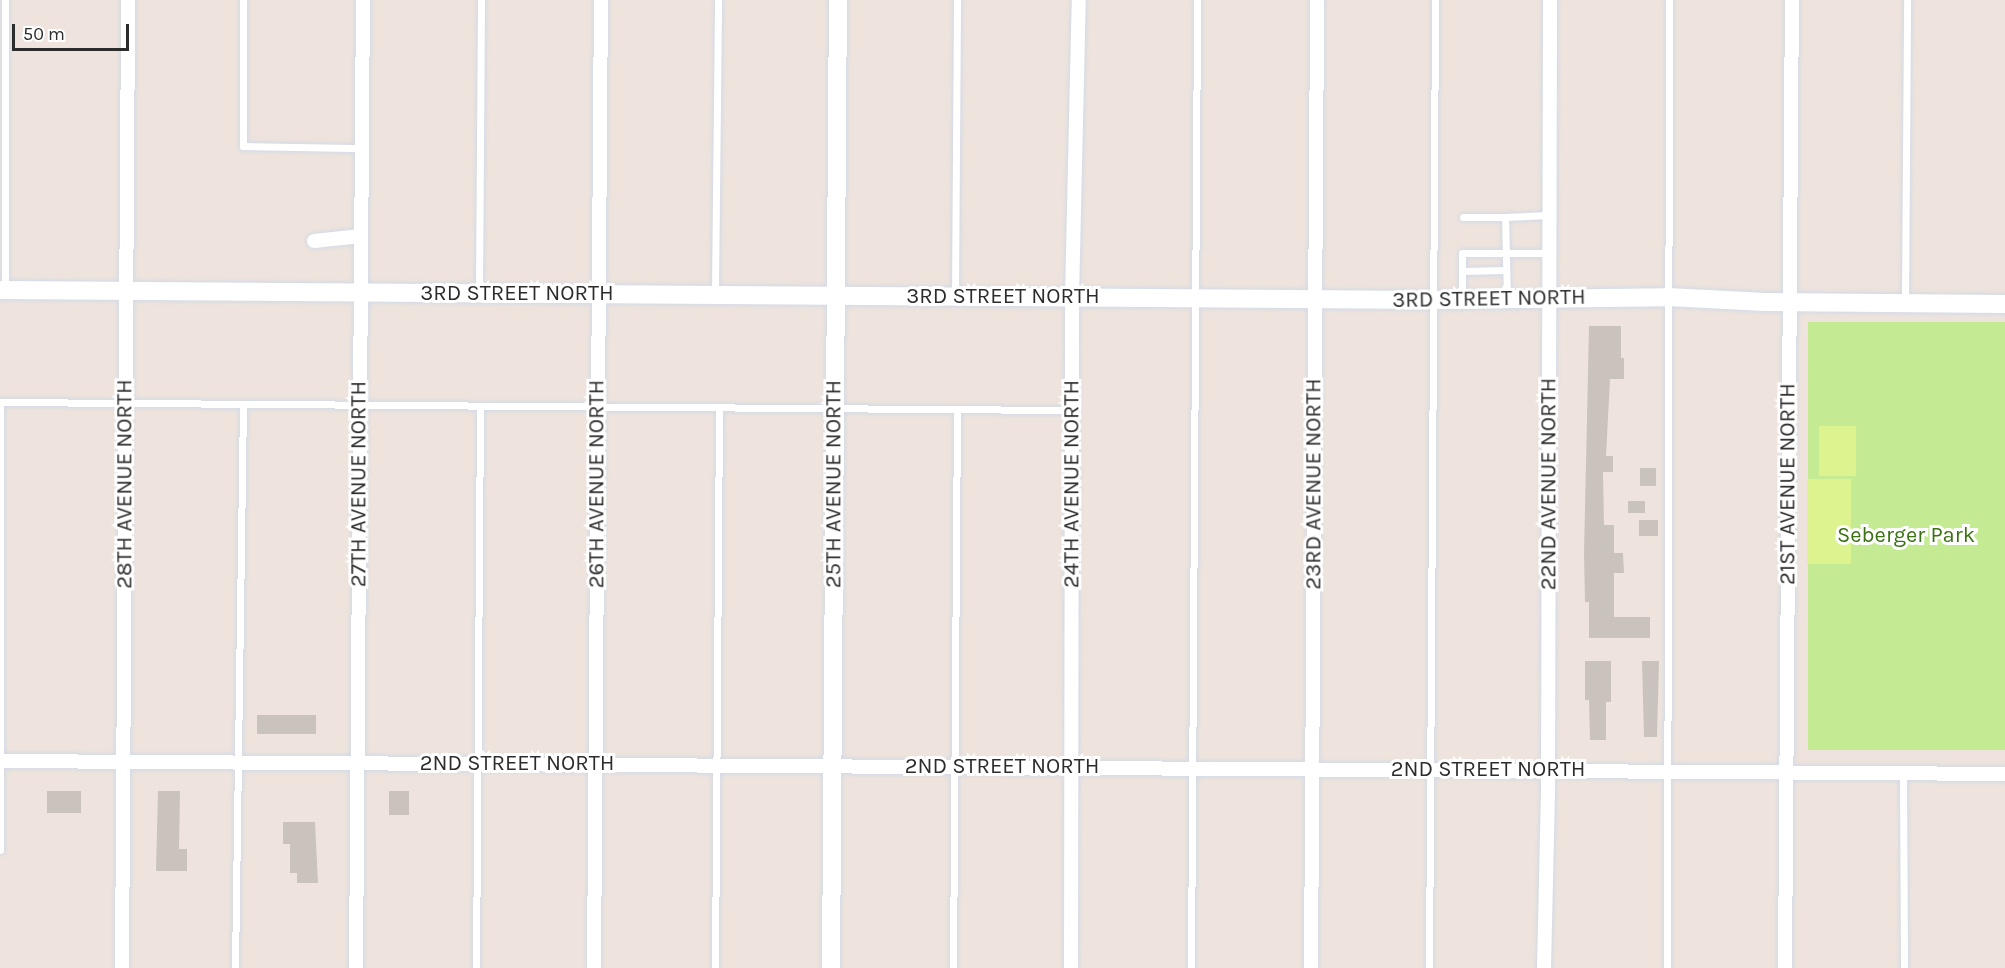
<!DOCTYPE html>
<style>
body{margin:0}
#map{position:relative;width:2005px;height:968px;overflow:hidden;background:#efe4dd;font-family:Karla,sans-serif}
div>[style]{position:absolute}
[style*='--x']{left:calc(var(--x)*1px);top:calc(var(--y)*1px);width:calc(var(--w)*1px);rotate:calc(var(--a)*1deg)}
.green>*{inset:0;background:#c4eb94;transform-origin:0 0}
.pitch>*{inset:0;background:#ddf38f;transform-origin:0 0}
.building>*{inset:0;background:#cac2bc;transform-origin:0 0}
.roads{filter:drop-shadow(0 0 2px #d2dae6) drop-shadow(0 0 2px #d2dae6)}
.lane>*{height:7px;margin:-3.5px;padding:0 3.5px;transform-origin:3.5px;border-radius:3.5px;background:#fff}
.street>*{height:14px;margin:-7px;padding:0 7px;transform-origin:7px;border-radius:7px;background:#fff}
.secondary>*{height:18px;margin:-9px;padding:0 9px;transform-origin:9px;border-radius:9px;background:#fff}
span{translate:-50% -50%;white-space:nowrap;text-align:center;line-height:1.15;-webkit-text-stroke:6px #fff;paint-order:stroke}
.street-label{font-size:22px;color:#2c2c2c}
.park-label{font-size:22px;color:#3a7213}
.scale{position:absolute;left:12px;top:24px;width:117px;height:27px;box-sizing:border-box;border:3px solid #2c2c2c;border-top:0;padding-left:8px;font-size:18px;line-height:21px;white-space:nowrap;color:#2c2c2c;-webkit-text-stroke:4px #fff;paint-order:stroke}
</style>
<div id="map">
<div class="green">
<div style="left:1808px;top:322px;width:197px;height:428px"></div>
</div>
<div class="pitch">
<div style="left:1819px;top:426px;width:37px;height:50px"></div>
<div style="left:1807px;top:479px;width:44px;height:85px"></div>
</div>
<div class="building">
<div style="clip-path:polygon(1589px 326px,1621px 326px,1621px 358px,1624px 358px,1624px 379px,1610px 379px,1606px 456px,1613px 456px,1613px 472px,1603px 472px,1604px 525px,1614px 525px,1614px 553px,1623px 553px,1624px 573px,1614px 573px,1614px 617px,1650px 617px,1650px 638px,1589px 638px,1589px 602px,1585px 602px,1584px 554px)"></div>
<div style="left:1640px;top:468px;width:16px;height:18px"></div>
<div style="left:1628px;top:501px;width:17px;height:12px"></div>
<div style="left:1639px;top:520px;width:19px;height:16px"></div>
<div style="clip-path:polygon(1585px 661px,1611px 661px,1611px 702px,1606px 702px,1606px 740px,1590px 740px,1589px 700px,1585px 700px)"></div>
<div style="clip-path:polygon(1642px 661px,1659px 661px,1657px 737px,1644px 737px)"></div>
<div style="left:257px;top:715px;width:59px;height:19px"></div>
<div style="left:47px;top:791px;width:34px;height:22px"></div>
<div style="clip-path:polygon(158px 791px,180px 791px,179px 849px,187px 849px,187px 871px,156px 871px)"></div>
<div style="left:389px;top:791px;width:20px;height:24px"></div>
<div style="clip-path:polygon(283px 822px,315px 822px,318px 883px,297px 883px,297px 873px,290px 873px,290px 844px,283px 844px)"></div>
</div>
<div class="roads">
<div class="lane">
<div style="--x:243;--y:0;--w:146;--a:90"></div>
<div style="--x:243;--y:146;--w:119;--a:1"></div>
<div style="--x:1463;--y:217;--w:42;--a:0"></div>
<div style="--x:1462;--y:271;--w:44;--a:-1.3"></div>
<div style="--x:5;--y:288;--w:288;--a:-90"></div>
<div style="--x:479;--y:291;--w:291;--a:-89.6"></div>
<div style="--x:715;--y:292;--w:292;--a:-89.4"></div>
<div style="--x:955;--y:294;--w:294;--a:-89.6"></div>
<div style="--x:1507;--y:298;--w:81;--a:-91.4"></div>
<div style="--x:1505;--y:217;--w:44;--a:-2.6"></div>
<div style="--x:1462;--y:299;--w:46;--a:-90"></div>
<div style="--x:1462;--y:253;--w:86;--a:0"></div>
<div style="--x:1905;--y:303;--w:303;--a:-89.6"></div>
<div style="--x:0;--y:402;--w:1072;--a:0.43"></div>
<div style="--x:1903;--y:773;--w:195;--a:89.7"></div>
<div style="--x:0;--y:850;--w:448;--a:-90"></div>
<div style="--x:235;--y:968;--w:564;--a:-89.19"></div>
<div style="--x:476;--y:968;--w:562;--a:-89.59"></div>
<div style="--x:715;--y:968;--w:561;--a:-89.59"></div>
<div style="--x:953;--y:968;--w:559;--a:-89.59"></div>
<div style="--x:1191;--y:968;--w:968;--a:-89.64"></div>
<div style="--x:1429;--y:968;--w:968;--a:-89.64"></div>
<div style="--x:1667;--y:968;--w:968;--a:-89.88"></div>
</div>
<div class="street">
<div style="--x:314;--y:241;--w:47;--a:-6.1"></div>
<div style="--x:0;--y:761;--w:2005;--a:0.37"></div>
<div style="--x:122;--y:968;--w:968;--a:-89.64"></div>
<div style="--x:356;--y:968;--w:968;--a:-89.59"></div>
<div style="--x:594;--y:968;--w:968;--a:-89.59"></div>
<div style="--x:1071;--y:968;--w:670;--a:-89.91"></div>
<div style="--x:1072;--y:298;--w:298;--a:-88.7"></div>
<div style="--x:1311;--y:968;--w:968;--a:-89.64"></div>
<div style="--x:1544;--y:968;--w:181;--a:-88.7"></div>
<div style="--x:1548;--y:787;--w:787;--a:-89.85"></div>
<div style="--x:1785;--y:968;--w:968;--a:-89.59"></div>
</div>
<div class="secondary">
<div style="--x:0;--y:290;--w:1433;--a:0.4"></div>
<div style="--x:1433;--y:300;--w:235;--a:-0.7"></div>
<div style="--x:1668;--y:297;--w:97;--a:3"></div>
<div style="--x:1765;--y:302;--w:240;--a:0.5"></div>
<div style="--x:831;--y:968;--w:968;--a:-89.59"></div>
</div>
</div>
<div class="street-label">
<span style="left:517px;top:294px">3RD STREET NORTH</span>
<span style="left:1003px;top:297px">3RD STREET NORTH</span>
<span style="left:1489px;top:299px;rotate:-1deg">3RD STREET NORTH</span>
<span style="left:125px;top:484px;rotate:-90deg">28TH AVENUE NORTH</span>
<span style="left:359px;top:484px;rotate:-90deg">27TH AVENUE NORTH</span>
<span style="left:597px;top:484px;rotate:-90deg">26TH AVENUE NORTH</span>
<span style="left:834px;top:484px;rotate:-90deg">25TH AVENUE NORTH</span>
<span style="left:1072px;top:484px;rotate:-90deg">24TH AVENUE NORTH</span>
<span style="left:1314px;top:484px;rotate:-90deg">23RD AVENUE NORTH</span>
<span style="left:1549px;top:484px;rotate:-90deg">22ND AVENUE NORTH</span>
<span style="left:1788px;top:484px;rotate:-90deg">21ST AVENUE NORTH</span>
<span style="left:517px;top:764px">2ND STREET NORTH</span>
<span style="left:1002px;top:767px">2ND STREET NORTH</span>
<span style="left:1488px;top:770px">2ND STREET NORTH</span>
</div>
<div class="park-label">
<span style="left:1906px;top:536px">Seberger Park</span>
</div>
<div class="scale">50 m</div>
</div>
